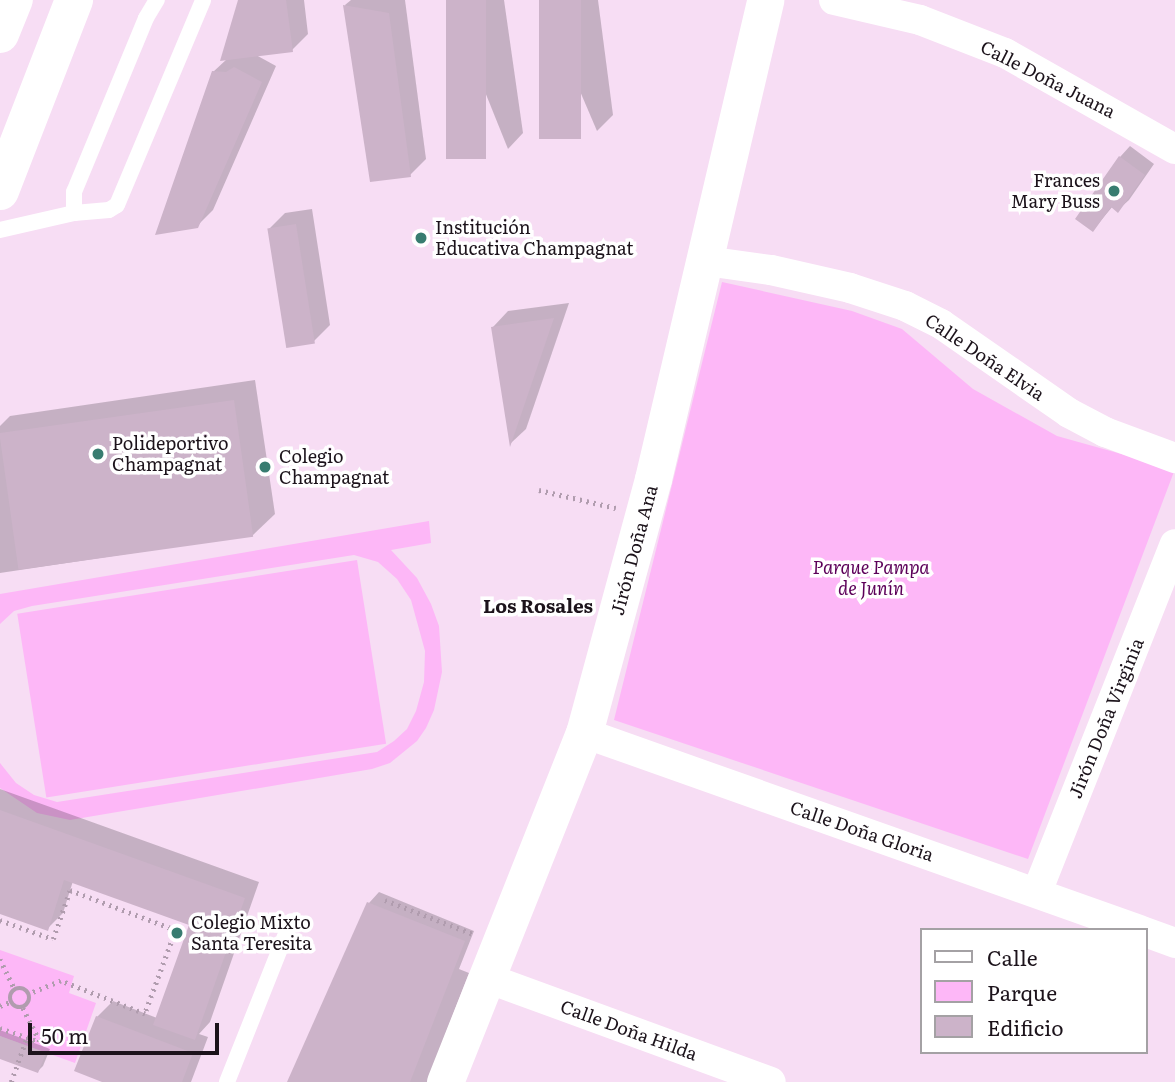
<!DOCTYPE html>
<meta charset="utf-8">
<style>
body{margin:0}
#map{position:relative;width:1175px;height:1082px;overflow:hidden;background:#f7ddf4;font-family:Literata,serif}
div>[style]{position:absolute}
[style*='--x']{left:calc(var(--x)*1px);top:calc(var(--y)*1px);width:calc(var(--w)*1px);rotate:calc(var(--a)*1deg)}
.green>*{inset:0;background:#fdb7f7;transform-origin:0 0}
.shadow>*{inset:0;background:#0003}
.building>*{inset:0;background:#ccb3c9;transform-origin:0 0}
.path>*{height:4.5px;margin-top:-2.25px;transform-origin:0;background:repeating-linear-gradient(90deg,#b09cae 0 2px,transparent 0 7px)}
.path>.ring{margin:-2.25px;padding:0;box-sizing:content-box;background:none;border:4.5px solid #b09cae;border-radius:50%}
.service>*{height:16px;margin:-8px;padding:0 8px;transform-origin:8px;border-radius:8px;background:#fff}
.minor>*{height:30px;margin:-15px;padding:0 15px;transform-origin:15px;border-radius:15px;background:#fff}
.tertiary>*{height:37px;margin:-18.5px;padding:0 18.5px;transform-origin:18.5px;border-radius:18.5px;background:#fff}
.primary>*{height:38px;margin:-19px;padding:0 19px;transform-origin:19px;border-radius:19px;background:#fff}
.trunk>*{height:38px;margin:-19px;padding:0 19px;transform-origin:19px;border-radius:19px;background:#fff}
.dots>*{width:19px;height:19px;translate:-50% -50%;box-sizing:border-box;border:4px solid #fff;border-radius:50%}
span{translate:-50% -50%;white-space:nowrap;text-align:center;line-height:1.15;-webkit-text-stroke:7px #fff;paint-order:stroke}
.street-label{font-size:18px;color:#1c131b}
.poi-label{font-size:18px;color:#1c131b}
.right{translate:-100% -50%;text-align:right}
.left{translate:0 -50%;text-align:left}
.park-label{font-size:18px;color:#5c0059;font-style:italic}
.neighbourhood-label{font-size:19px;color:#1c131b;font-weight:700}
.legend{position:absolute;left:920px;top:928px;width:228px;height:126px;box-sizing:border-box;background:#fff;border:2px solid #a4a1a4;margin:0;padding:9px 12px;list-style:none;font-size:21px;color:#1c131b}
.legend li{display:flex;align-items:center;gap:14px;height:35px}
.legend b{width:35px;border:2px solid #a4a1a4}
.scale{position:absolute;left:28px;top:1023px;width:191px;height:32px;box-sizing:border-box;border:4px solid #1c131b;border-top:0;padding-left:9px;font-size:21px;line-height:24px;white-space:nowrap;color:#1c131b;-webkit-text-stroke:5px #fff;paint-order:stroke}
</style>
<div id="map">
<div class="green">
<div style="clip-path:polygon(722px 282px,852px 311px,902px 329px,973px 389px,1057px 436px,1175px 469px,1028px 859px,614px 720px)"></div>
<div style="clip-path:polygon(429px 521px,431px 543px,391px 550px,417px 578px,431px 604px,439px 626px,442px 672px,434px 710px,426px 728px,417px 741px,390px 763px,372px 769px,70px 820px,37px 813px,0 788px,0 763px,16px 783px,34px 795px,57px 802px,377px 752px,394px 741px,407px 729px,416px 711px,424px 682px,425px 651px,411px 600px,397px 579px,378px 562px,354px 555px,32px 606px,14px 611px,0 624px,0 594px)"></div>
<div style="left:357px;top:560px;width:186px;height:344px;rotate:81deg"></div>
<div style="clip-path:polygon(0 950px,74px 976px,69px 993px,96px 1003px,75px 1063px,0 1036px)"></div>
</div>
<div class="shadow">
<div style="clip-path:polygon(240px 0,304px 0,308px 34px,292px 50px,256px 55px,276px 66px,213px 210px,197px 226px,213px 72px,227px 59px)"></div>
<div style="clip-path:polygon(351px 0,405px 0,426px 159px,410px 175px,345px 5px)"></div>
<div style="clip-path:polygon(448px 0,504px 0,523px 133px,508px 149px)"></div>
<div style="clip-path:polygon(541px 0,598px 0,613px 115px,597px 131px)"></div>
<div style="clip-path:polygon(1130px 146px,1154px 164px,1129px 200px,1118px 210px,1113px 206px,1093px 230px,1120px 157px)"></div>
<div style="clip-path:polygon(312px 209px,330px 325px,314px 341px,269px 229px,285px 213px)"></div>
<div style="clip-path:polygon(569px 303px,526px 429px,511px 443px,493px 327px,508px 311px)"></div>
<div style="clip-path:polygon(255px 380px,275px 514px,253px 535px,0 573px,0 426px,10px 416px)"></div>
<div style="clip-path:polygon(0 789px,259px 882px,210px 1022px,199px 1034px,208px 1037px,191px 1082px,107px 1082px,97px 1017px,113px 1001px,157px 1018px,191px 923px,73px 881px,63px 913px,47px 929px,0 912px)"></div>
<div style="clip-path:polygon(379px 892px,474px 931px,459px 969px,469px 973px,427px 1082px,289px 1082px,369px 903px)"></div>
<div style="clip-path:polygon(0 1030px,50px 1049px,43px 1066px,38px 1071px,0 1057px)"></div>
</div>
<div class="building">
<div style="clip-path:polygon(238px 0,286px 0,293px 52px,220px 61px)"></div>
<div style="left:446px;top:0;width:40px;height:159px"></div>
<div style="left:539px;top:0;width:42px;height:139px"></div>
<div style="clip-path:polygon(343px 5px,389px 13px,411px 177px,370px 182px)"></div>
<div style="clip-path:polygon(234px 67px,262px 82px,198px 228px,155px 235px,212px 71px,226px 72px)"></div>
<div style="clip-path:polygon(1119px 156px,1145px 175px,1118px 213px,1111px 207px,1093px 232px,1075px 219px)"></div>
<div style="left:296px;top:224px;width:121px;height:29px;rotate:81deg"></div>
<div style="clip-path:polygon(554px 318px,510px 447px,491px 327px)"></div>
<div style="left:234px;top:400px;width:138px;height:237px;rotate:82deg"></div>
<div style="clip-path:polygon(0 810px,245px 898px,195px 1040px,153px 1025px,189px 925px,64px 880px,48px 931px,0 914px)"></div>
<div style="clip-path:polygon(367px 902px,465px 941px,410px 1082px,287px 1082px)"></div>
<div style="clip-path:polygon(96px 1016px,193px 1053px,182px 1082px,102px 1082px,74px 1071px)"></div>
<div style="clip-path:polygon(0 1036px,46px 1053px,38px 1073px,0 1059px)"></div>
</div>
<div class="path">
<div style="--x:539;--y:490;--w:79;--a:13.2"></div>
<div style="--x:385;--y:900;--w:94;--a:21.1"></div>
<div style="--x:0;--y:920;--w:56;--a:19.7"></div>
<div style="--x:53;--y:939;--w:52;--a:-70.9"></div>
<div style="--x:70;--y:890;--w:113;--a:20.7"></div>
<div style="--x:176;--y:930;--w:90;--a:110.3"></div>
<div style="--x:145;--y:1014;--w:90;--a:-158.6"></div>
<div style="--x:61;--y:981;--w:35;--a:158"></div>
<div style="--x:0;--y:959;--w:34;--a:64"></div>
<div class="ring" style="left:10px;top:988px;width:15.5px;height:15.5px"></div>
<div style="--x:0;--y:1006;--w:11;--a:-22"></div>
<div style="--x:23;--y:1008;--w:37;--a:63"></div>
<div style="--x:0;--y:1028;--w:42;--a:19.3"></div>
<div style="--x:11;--y:1082;--w:48;--a:-70.4"></div>
</div>
<div class="service">
<div style="--x:74;--y:213;--w:21;--a:-90"></div>
<div style="--x:74;--y:192;--w:188;--a:-67.5"></div>
<div style="--x:146;--y:18;--w:21;--a:-59"></div>
<div style="--x:0;--y:230;--w:76;--a:-12.9"></div>
<div style="--x:74;--y:213;--w:35;--a:-5"></div>
<div style="--x:109;--y:210;--w:9;--a:-32"></div>
<div style="--x:117;--y:205;--w:222;--a:-67.2"></div>
<div style="--x:227;--y:1082;--w:173;--a:-68.3"></div>
</div>
<div class="minor">
<div style="--x:834;--y:0;--w:88;--a:13.1"></div>
<div style="--x:920;--y:20;--w:91;--a:21.2"></div>
<div style="--x:1005;--y:53;--w:195;--a:29.5"></div>
<div style="--x:706;--y:261;--w:66;--a:7.9"></div>
<div style="--x:771;--y:270;--w:81;--a:12.8"></div>
<div style="--x:850;--y:288;--w:58;--a:18.1"></div>
<div style="--x:905;--y:306;--w:40;--a:26.6"></div>
<div style="--x:941;--y:324;--w:156;--a:34.8"></div>
<div style="--x:1069;--y:413;--w:41;--a:27.8"></div>
<div style="--x:1105;--y:432;--w:75;--a:20.4"></div>
<div style="--x:584;--y:733;--w:590;--a:19.51"></div>
<div style="--x:1037;--y:892;--w:374;--a:-68.4"></div>
<div style="--x:1145;--y:932;--w:32;--a:20"></div>
<div style="--x:487;--y:978;--w:302;--a:20.1"></div>
</div>
<div class="tertiary">
<div style="--x:445;--y:1082;--w:376;--a:-68.3"></div>
<div style="--x:584;--y:733;--w:263;--a:-74.8"></div>
<div style="--x:653;--y:479;--w:492;--a:-76.8"></div>
</div>
<div class="primary">
<div style="--x:0;--y:191;--w:205;--a:-68.8"></div>
</div>
<div class="trunk">
<div style="--x:0;--y:34;--w:37;--a:-68"></div>
</div>
<div class="dots">
<div style="left:1114px;top:191px;background:#387c70"></div>
<div style="left:421px;top:238px;background:#387c70"></div>
<div style="left:98px;top:454px;background:#387c70"></div>
<div style="left:265px;top:467px;background:#387c70"></div>
<div style="left:177px;top:933px;background:#387c70"></div>
</div>
<div class="street-label">
<span style="left:1048px;top:79px;rotate:27deg">Calle Doña Juana</span>
<span style="left:985px;top:357px;rotate:34deg">Calle Doña Elvia</span>
<span style="left:634px;top:550px;rotate:-75deg">Jirón Doña Ana</span>
<span style="left:1106px;top:718px;rotate:-68deg">Jirón Doña Virginia</span>
<span style="left:862px;top:831px;rotate:19deg">Calle Doña Gloria</span>
<span style="left:629px;top:1030px;rotate:20deg">Calle Doña Hilda</span>
</div>
<div class="poi-label">
<span class="right" style="left:1100px;top:191px">Frances<br>Mary Buss</span>
<span class="left" style="left:435px;top:238px">Institución<br>Educativa Champagnat</span>
<span class="left" style="left:112px;top:454px">Polideportivo<br>Champagnat</span>
<span class="left" style="left:279px;top:467px">Colegio<br>Champagnat</span>
<span class="left" style="left:191px;top:933px">Colegio Mixto<br>Santa Teresita</span>
</div>
<div class="park-label">
<span style="left:871px;top:578px">Parque Pampa<br>de Junín</span>
</div>
<div class="neighbourhood-label">
<span style="left:538px;top:606px">Los Rosales</span>
</div>
<ul class="legend">
<li><b style="height:9px;background:#fff"></b>Calle</li>
<li><b style="height:19px;background:#fdb7f7"></b>Parque</li>
<li><b style="height:19px;background:#ccb3c9"></b>Edificio</li>
</ul>
<div class="scale">50 m</div>
</div>
